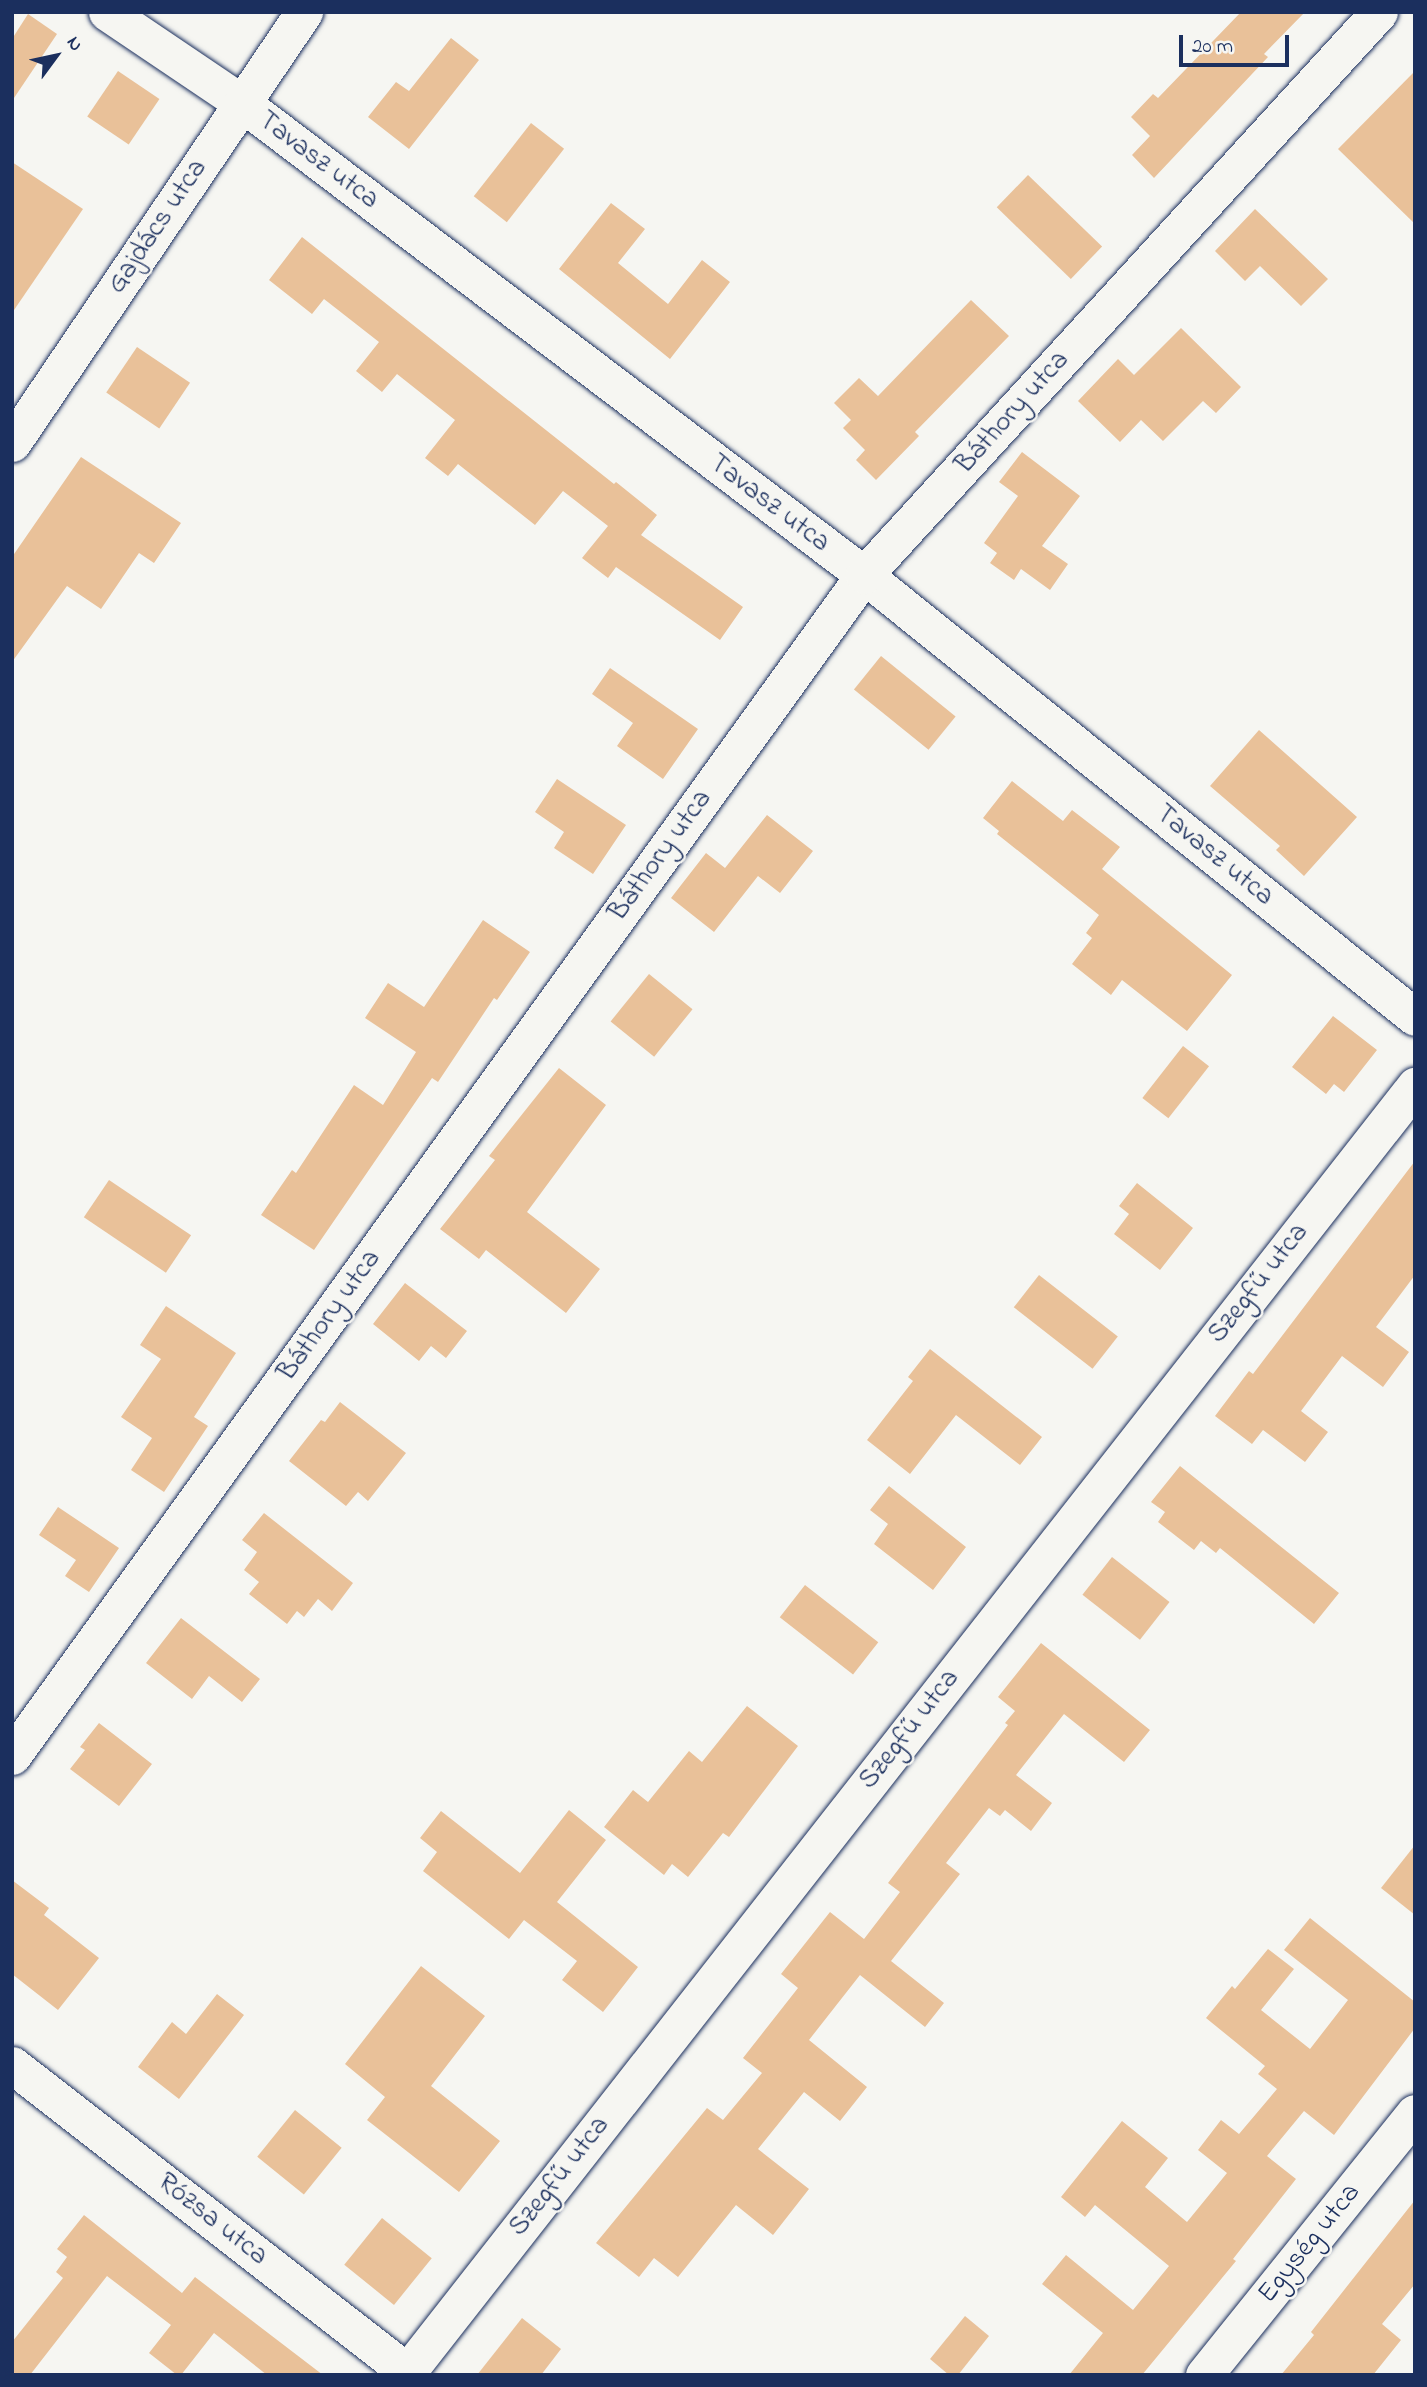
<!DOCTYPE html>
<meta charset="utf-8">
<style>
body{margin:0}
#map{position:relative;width:1427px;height:2387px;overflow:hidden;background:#f6f6f2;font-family:"Indie Flower",sans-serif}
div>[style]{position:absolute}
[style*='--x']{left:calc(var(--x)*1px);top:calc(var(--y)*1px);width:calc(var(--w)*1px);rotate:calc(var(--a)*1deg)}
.building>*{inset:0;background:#e9c199;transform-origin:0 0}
.roads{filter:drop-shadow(0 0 2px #1b2f5e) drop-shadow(0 0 2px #1b2f5e)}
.minor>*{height:37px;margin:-18.5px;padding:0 18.5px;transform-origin:18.5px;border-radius:18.5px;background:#f6f6f2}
span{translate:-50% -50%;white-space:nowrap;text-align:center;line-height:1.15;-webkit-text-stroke:5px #f6f6f2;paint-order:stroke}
.street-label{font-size:28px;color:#1b2f5e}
.frame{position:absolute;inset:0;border:14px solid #1b2f5e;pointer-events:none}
.north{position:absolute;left:21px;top:21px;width:70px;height:70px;-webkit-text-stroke:5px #f6f6f2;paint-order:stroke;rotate:57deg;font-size:19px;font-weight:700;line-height:28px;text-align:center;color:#1b2f5e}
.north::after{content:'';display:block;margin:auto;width:24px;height:32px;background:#1b2f5e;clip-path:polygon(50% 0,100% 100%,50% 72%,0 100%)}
.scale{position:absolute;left:1179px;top:35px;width:110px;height:32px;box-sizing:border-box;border:4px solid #1b2f5e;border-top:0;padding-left:9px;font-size:21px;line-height:24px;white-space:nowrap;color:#1b2f5e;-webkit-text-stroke:5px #f6f6f2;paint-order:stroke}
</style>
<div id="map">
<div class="building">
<div style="clip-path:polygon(1241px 12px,1305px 12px,1264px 54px,1268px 57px,1154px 178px,1132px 155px,1150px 136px,1131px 117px,1153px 94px,1158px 98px)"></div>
<div style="clip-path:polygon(28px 14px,57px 34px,12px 101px,12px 39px)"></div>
<div style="clip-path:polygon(451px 38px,479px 60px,409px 149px,368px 117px,396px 82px,409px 91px)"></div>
<div style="left:118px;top:71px;width:50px;height:55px;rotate:34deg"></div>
<div style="clip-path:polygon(1415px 71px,1415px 224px,1338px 149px)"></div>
<div style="left:531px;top:123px;width:42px;height:93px;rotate:38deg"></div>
<div style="clip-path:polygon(12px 162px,83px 209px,12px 313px)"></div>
<div style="left:1028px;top:175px;width:103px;height:45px;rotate:44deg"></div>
<div style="clip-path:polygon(611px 203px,645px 229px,618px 263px,668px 304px,702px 260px,730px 282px,670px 359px,559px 269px)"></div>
<div style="clip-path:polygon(1255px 209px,1328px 279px,1301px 306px,1260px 266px,1245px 281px,1215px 251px)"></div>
<div style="clip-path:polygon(302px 237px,614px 484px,616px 482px,657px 515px,641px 535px,743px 607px,720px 640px,616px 567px,608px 578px,582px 558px,608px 526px,563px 491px,535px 525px,458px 464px,448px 476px,425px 458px,455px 420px,397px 374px,382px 392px,356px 371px,379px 342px,324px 299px,312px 314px,269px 280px)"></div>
<div style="clip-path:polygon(971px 300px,1009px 336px,915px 432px,919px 436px,876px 480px,856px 460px,865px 450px,843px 428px,851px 420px,834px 403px,859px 378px,878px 396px)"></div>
<div style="clip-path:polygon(1181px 328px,1241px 387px,1216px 413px,1203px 401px,1163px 441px,1141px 420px,1120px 442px,1078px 401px,1118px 359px,1134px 375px)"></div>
<div style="left:137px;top:347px;width:64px;height:55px;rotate:34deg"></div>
<div style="clip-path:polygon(1022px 452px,1080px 496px,1042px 546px,1068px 564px,1050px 590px,1021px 569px,1014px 580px,990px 563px,997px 553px,984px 543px,1018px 496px,999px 482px)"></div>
<div style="clip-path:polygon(81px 457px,181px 523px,154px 563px,139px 553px,101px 609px,67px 586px,12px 662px,12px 557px)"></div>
<div style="left:881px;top:656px;width:96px;height:43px;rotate:39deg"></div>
<div style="clip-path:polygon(610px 668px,698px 729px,663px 779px,617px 746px,633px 723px,592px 694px)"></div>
<div style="clip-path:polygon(1259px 730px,1357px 817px,1304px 876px,1276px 850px,1280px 846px,1210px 786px)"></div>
<div style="clip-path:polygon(557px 779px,626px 825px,593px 874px,554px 848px,564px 832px,535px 812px)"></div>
<div style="clip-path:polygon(1012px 781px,1063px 821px,1072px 810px,1120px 847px,1102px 869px,1232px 975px,1187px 1031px,1122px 980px,1111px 995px,1072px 964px,1092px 938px,1086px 933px,1099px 915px,997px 834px,999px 831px,983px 818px)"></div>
<div style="clip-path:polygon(767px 815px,813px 851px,780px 893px,758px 876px,714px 932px,671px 898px,706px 853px,725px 868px)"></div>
<div style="clip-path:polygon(483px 920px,530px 952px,497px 1000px,494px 998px,438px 1082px,432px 1078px,314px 1250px,261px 1215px,292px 1170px,296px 1173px,354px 1085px,383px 1105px,416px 1052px,365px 1018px,388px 983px,424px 1007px)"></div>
<div style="left:649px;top:974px;width:56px;height:61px;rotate:39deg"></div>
<div style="clip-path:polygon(1333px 1016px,1377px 1050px,1344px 1092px,1334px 1084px,1326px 1094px,1292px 1067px)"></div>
<div style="left:1183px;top:1046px;width:33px;height:66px;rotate:38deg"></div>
<div style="clip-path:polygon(559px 1068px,606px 1105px,527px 1212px,600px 1269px,566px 1313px,486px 1250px,479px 1259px,440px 1229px,495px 1160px,489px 1156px)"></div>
<div style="clip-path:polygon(1415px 1161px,1415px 1275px,1376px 1327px,1409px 1352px,1383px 1387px,1342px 1356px,1301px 1411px,1328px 1432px,1305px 1462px,1263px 1430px,1252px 1444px,1215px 1416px,1249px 1371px,1253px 1374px)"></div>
<div style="left:109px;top:1180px;width:99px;height:45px;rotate:34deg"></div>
<div style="clip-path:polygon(1137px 1183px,1193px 1228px,1160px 1270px,1114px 1234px,1129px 1214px,1119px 1206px)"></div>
<div style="left:1039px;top:1275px;width:100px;height:41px;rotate:38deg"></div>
<div style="clip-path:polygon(405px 1283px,467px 1331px,446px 1358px,431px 1346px,419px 1361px,373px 1324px)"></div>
<div style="clip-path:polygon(166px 1306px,236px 1353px,194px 1417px,208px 1426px,164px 1492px,131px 1470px,152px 1438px,121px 1417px,161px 1359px,140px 1345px)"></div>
<div style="clip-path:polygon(930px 1349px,1042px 1437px,1020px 1465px,956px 1415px,910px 1474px,867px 1440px,913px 1381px,908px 1377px)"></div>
<div style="clip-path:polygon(340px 1402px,406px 1453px,368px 1501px,358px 1492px,346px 1506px,289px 1461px,321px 1420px,325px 1422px)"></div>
<div style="clip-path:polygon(1180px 1466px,1339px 1593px,1314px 1624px,1220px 1548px,1216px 1553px,1201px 1541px,1194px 1550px,1158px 1522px,1165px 1512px,1151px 1502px)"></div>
<div style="clip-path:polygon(889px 1486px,966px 1547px,933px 1590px,874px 1544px,888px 1524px,870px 1510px)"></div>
<div style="clip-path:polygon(58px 1507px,119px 1548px,89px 1592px,65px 1576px,76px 1560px,39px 1535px)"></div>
<div style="clip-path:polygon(264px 1513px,353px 1583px,332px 1611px,318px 1599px,304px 1617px,297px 1611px,287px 1624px,249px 1594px,259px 1582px,244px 1570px,257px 1552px,242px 1540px)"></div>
<div style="left:1112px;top:1557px;width:73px;height:48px;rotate:38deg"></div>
<div style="left:805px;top:1585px;width:93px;height:41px;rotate:38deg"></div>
<div style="clip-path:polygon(181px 1618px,260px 1679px,242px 1702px,209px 1676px,192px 1699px,146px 1663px)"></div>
<div style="clip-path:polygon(1041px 1643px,1150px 1730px,1124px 1762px,1064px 1714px,1016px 1775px,1052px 1803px,1031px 1831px,1005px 1810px,1000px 1816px,989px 1808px,946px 1863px,960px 1874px,891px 1961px,944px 2003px,925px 2027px,860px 1975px,809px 2040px,867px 2087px,840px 2121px,804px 2092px,758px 2149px,809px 2189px,773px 2235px,736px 2205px,678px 2277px,654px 2258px,639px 2277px,596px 2243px,707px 2108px,723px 2120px,762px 2073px,743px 2058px,798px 1988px,781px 1974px,830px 1912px,864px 1939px,900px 1892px,888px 1883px,1008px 1725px,1005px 1723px,1015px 1711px,998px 1697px)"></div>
<div style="clip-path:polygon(747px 1706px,798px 1746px,729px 1837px,723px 1833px,688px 1877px,672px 1864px,664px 1875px,604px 1827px,633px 1790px,648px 1802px,689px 1751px,702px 1762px)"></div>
<div style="clip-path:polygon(99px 1723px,152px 1764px,119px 1806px,70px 1769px,85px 1750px,80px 1747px)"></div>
<div style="clip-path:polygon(569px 1810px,606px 1840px,557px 1902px,638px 1967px,603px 2012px,562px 1980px,577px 1961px,524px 1920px,509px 1939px,423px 1871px,437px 1852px,420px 1838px,441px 1811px,520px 1873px)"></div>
<div style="clip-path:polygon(1415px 1845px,1415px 1915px,1381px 1888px)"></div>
<div style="clip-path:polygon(12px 1880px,49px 1908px,44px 1915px,99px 1958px,58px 2010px,12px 1974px)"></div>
<div style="clip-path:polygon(1310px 1918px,1415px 2002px,1415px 2028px,1334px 2135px,1304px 2111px,1267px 2156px,1296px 2179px,1233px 2259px,1236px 2261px,1142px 2375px,1069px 2375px,1103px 2333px,1042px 2284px,1066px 2255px,1133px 2310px,1169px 2266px,1095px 2205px,1085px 2217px,1061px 2197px,1122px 2121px,1168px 2158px,1145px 2187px,1187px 2222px,1227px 2173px,1198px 2150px,1221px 2120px,1239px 2134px,1277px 2089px,1258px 2074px,1265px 2066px,1206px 2018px,1232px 1986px,1235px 1989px,1268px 1949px,1294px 1969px,1261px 2010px,1310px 2049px,1348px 2000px,1284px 1950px)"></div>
<div style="clip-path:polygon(421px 1966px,485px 2016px,431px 2086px,500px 2141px,459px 2192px,367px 2120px,385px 2097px,345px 2064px)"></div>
<div style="clip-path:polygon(217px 1994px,244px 2015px,179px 2099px,138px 2067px,172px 2022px,186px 2034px)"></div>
<div style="left:295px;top:2110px;width:60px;height:60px;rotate:39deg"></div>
<div style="clip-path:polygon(1415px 2200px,1415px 2284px,1382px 2324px,1401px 2340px,1373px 2375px,1281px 2375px,1314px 2335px,1311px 2332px)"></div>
<div style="clip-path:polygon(84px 2215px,182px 2293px,195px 2277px,323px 2375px,267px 2375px,214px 2333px,181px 2375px,177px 2375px,149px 2353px,171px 2325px,107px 2276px,30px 2375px,12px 2375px,12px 2342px,63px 2278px,56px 2272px,67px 2257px,57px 2249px)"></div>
<div style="left:382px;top:2218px;width:64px;height:60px;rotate:39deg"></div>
<div style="clip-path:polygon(965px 2316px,989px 2336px,958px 2375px,949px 2375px,930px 2359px)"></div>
<div style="clip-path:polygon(522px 2318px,561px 2349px,541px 2375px,477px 2375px)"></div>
</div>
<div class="roads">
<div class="minor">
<div style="--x:107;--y:12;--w:163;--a:34"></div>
<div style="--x:242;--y:103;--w:781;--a:37.19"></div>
<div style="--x:864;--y:575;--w:706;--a:38.74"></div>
<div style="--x:12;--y:443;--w:521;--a:-55.88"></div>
<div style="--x:12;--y:1756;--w:1456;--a:-54.19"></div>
<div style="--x:864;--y:575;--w:763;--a:-47.55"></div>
<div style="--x:12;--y:2065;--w:505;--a:37.85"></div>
<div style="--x:405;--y:2375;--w:1638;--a:-51.92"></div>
<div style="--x:1204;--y:2375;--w:336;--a:-51.2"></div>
</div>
</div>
<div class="street-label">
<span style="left:318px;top:161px;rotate:37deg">Tavasz utca</span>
<span style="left:158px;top:227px;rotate:-56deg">Gajdács utca</span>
<span style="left:1013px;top:413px;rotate:-48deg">Báthory utca</span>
<span style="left:769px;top:504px;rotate:37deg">Tavasz utca</span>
<span style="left:661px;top:856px;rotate:-54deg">Báthory utca</span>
<span style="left:1214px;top:856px;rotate:39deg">Tavasz utca</span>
<span style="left:1259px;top:1284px;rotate:-52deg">Szegfű utca</span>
<span style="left:330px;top:1316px;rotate:-54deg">Báthory utca</span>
<span style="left:910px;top:1730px;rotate:-52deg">Szegfű utca</span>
<span style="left:560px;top:2177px;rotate:-52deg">Szegfű utca</span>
<span style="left:212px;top:2220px;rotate:38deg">Rózsa utca</span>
<span style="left:1310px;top:2244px;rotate:-51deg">Egység utca</span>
</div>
<div class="frame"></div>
<div class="north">N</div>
<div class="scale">20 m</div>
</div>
